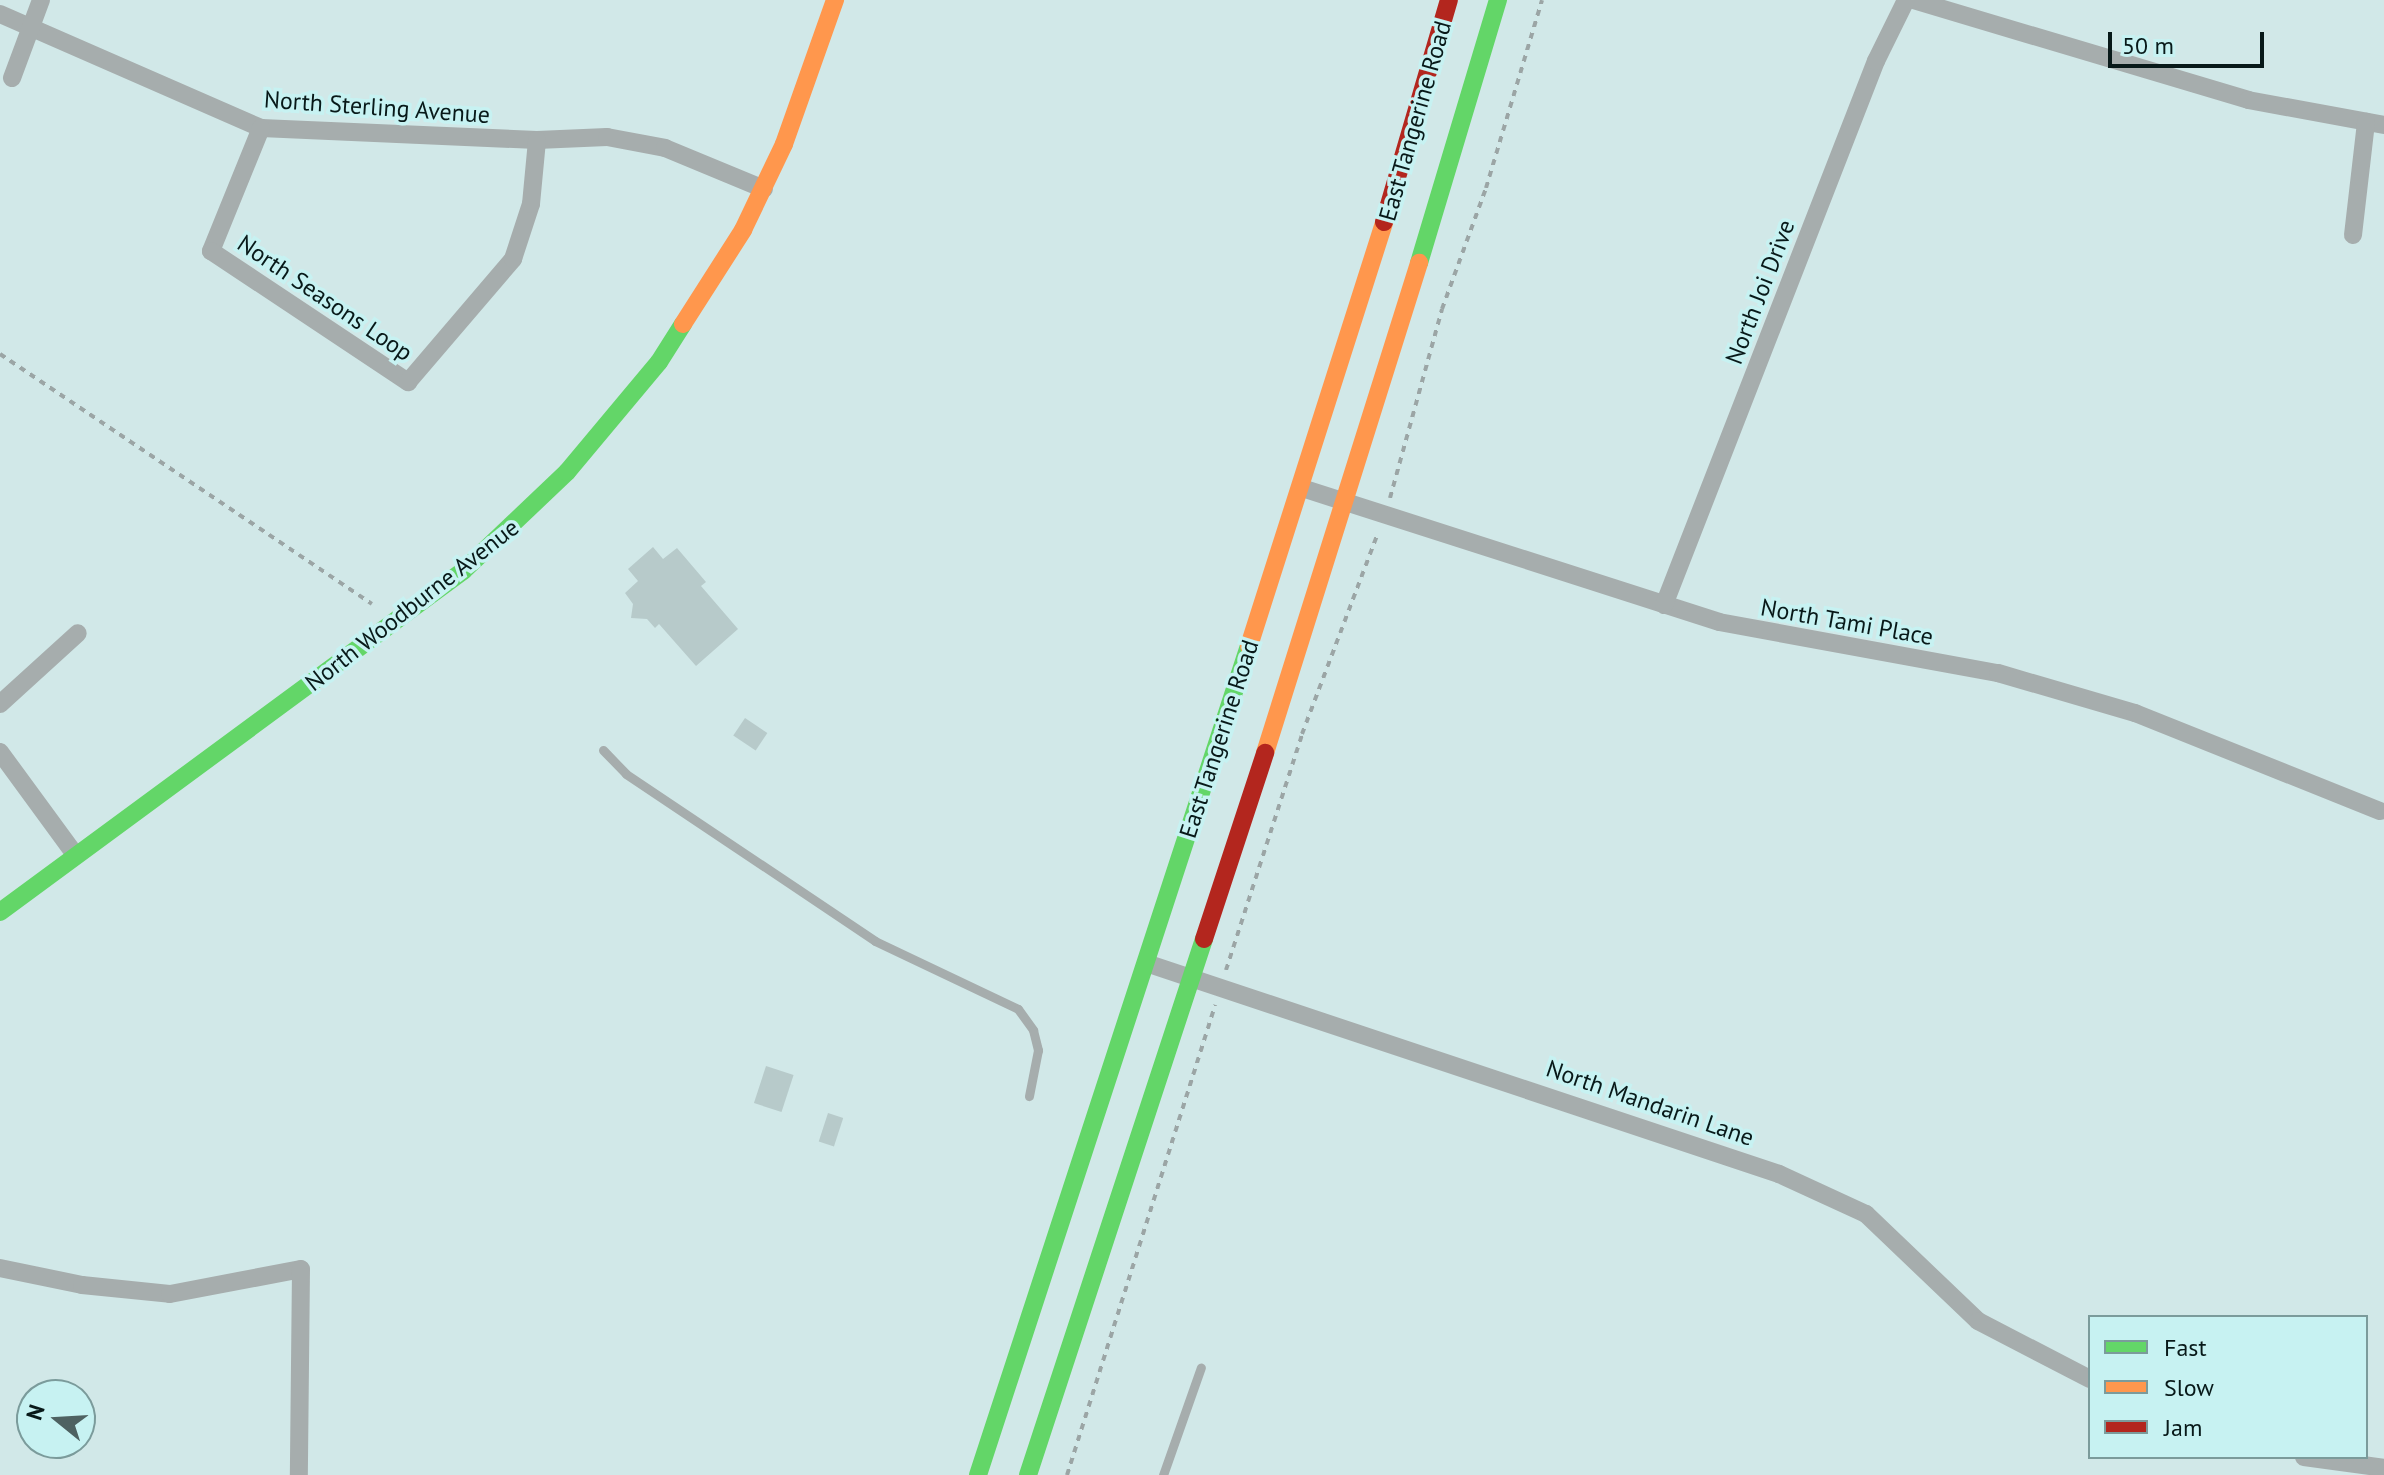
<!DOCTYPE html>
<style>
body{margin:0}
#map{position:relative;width:2384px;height:1475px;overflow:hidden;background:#d1e8e8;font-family:"PT Sans",sans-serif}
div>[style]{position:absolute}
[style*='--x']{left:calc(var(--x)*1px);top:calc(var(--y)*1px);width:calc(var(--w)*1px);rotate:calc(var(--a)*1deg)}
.building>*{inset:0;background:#b7caca;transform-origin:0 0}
.path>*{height:4px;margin-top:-2px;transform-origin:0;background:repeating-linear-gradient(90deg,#9ba5a5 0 6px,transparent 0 12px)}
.lane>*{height:9px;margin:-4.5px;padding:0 4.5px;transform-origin:4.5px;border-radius:4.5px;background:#a6adad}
.street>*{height:18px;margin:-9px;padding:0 9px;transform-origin:9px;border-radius:9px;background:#a6adad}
.fast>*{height:18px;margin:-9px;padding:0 9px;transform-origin:9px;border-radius:9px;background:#63d668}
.slow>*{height:18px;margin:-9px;padding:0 9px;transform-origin:9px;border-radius:9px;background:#ff974d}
.jam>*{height:18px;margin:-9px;padding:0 9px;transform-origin:9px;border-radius:9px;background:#b3261e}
span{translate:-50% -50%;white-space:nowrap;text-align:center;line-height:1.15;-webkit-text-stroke:7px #c7f2f2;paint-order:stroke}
.street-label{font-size:24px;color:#081919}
.legend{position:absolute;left:2088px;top:1315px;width:280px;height:144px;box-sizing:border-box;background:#c7f2f2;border:2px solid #7b9b9b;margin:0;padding:10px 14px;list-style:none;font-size:24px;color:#081919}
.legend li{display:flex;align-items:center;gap:16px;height:40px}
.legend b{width:40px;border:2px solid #7b9b9b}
.north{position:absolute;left:16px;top:1379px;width:80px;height:80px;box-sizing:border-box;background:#c7f2f2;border:2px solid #7b9b9b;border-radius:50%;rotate:288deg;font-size:22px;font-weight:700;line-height:32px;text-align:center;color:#081919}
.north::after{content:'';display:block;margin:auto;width:28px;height:36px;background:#4e6161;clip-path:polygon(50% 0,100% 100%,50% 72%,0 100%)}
.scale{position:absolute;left:2108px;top:32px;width:156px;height:36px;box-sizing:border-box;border:4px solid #081919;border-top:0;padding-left:10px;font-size:24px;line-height:28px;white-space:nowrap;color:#081919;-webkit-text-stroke:6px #c7f2f2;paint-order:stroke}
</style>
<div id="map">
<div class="building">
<div style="clip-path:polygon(653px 547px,663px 559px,677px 548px,706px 582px,701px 586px,738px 629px,696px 666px,659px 624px,655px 628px,647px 619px,631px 618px,633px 604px,625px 593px,638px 581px,628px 569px)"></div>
<div style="left:745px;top:718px;width:27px;height:21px;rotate:34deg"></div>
<div style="left:766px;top:1066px;width:29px;height:39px;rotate:18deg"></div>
<div style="left:828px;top:1113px;width:16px;height:30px;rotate:18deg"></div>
</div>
<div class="path">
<div style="--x:0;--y:354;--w:448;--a:33.9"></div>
<div style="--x:1390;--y:498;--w:196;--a:-74.6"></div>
<div style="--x:1442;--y:309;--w:129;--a:-70"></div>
<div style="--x:1486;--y:188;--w:196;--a:-73.4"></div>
<div style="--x:1226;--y:970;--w:248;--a:-72.1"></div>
<div style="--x:1302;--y:734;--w:215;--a:-69.3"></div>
<div style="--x:1067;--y:1475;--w:493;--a:-72.5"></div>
</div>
<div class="lane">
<div style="--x:603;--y:750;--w:33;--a:46"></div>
<div style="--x:626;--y:774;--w:300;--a:33.8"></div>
<div style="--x:875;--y:941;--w:158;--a:25.4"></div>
<div style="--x:1018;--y:1009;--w:26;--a:54"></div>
<div style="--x:1033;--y:1030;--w:21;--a:76"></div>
<div style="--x:1038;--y:1050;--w:47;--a:101.1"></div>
<div style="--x:1163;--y:1475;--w:114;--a:-70.6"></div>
</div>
<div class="street">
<div style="--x:1913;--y:0;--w:350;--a:16.6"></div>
<div style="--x:2248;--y:100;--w:138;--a:10.4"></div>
<div style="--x:0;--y:14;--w:285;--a:23.6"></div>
<div style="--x:261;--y:128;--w:276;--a:2.5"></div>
<div style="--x:537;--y:140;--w:70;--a:-2.5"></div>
<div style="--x:607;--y:137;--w:59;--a:10.7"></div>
<div style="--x:665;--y:148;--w:107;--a:22.5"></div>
<div style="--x:12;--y:78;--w:83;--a:-69.6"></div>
<div style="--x:261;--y:128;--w:133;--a:112.1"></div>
<div style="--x:211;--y:251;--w:237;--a:33.6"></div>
<div style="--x:408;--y:382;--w:162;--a:-49.5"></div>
<div style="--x:513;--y:259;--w:58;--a:-71.9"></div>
<div style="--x:531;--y:204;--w:64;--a:-84.6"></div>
<div style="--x:2353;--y:235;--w:114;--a:-83.4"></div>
<div style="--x:1302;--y:488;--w:438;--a:17.8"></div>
<div style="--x:1719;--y:622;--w:284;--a:10.4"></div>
<div style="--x:1998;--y:673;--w:143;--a:16.3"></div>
<div style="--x:2135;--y:713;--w:264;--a:21.8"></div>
<div style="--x:1664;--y:605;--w:584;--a:-68.71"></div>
<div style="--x:1876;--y:61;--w:68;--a:-63.8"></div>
<div style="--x:0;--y:704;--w:105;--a:-42.3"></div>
<div style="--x:0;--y:752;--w:125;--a:53.8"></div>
<div style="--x:1146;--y:963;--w:667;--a:18.43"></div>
<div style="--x:1779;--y:1174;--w:96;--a:24.7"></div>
<div style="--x:1866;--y:1214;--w:155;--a:43.7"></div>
<div style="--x:1978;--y:1321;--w:126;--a:27.4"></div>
<div style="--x:0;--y:1268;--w:84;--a:11.7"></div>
<div style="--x:82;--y:1285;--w:88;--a:5.8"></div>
<div style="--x:170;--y:1294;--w:133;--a:-10.8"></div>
<div style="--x:301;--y:1269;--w:206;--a:90.6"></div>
<div style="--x:2304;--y:1457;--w:81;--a:7.8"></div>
</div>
<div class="fast">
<div style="--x:1419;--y:263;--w:275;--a:-73.3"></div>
<div style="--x:0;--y:912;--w:575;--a:-36.37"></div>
<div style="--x:463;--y:571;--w:144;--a:-43.6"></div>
<div style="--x:567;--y:472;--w:143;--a:-50.1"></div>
<div style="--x:659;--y:362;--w:45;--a:-57.7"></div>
<div style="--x:978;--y:1475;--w:872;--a:-71.9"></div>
<div style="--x:1028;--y:1475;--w:564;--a:-71.82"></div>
</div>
<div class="slow">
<div style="--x:683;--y:324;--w:112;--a:-57.4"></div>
<div style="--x:743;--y:230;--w:95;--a:-64.5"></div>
<div style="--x:784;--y:144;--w:153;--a:-70.5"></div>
<div style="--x:1249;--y:646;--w:445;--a:-72.3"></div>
<div style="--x:1265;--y:753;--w:514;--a:-72.55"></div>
</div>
<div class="jam">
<div style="--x:1384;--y:222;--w:231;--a:-73.7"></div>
<div style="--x:1204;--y:939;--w:196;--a:-71.8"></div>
</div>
<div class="street-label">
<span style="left:377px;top:107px;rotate:4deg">North Sterling Avenue</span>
<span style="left:1415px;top:121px;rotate:-74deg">East Tangerine Road</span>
<span style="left:1760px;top:292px;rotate:-69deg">North Joi Drive</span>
<span style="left:325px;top:298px;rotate:34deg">North Seasons Loop</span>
<span style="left:412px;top:605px;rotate:-38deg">North Woodburne Avenue</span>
<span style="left:1847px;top:622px;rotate:10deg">North Tami Place</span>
<span style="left:1219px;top:739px;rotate:-72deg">East Tangerine Road</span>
<span style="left:1650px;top:1103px;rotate:19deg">North Mandarin Lane</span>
</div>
<ul class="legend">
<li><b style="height:10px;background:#63d668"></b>Fast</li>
<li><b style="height:10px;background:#ff974d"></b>Slow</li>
<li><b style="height:10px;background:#b3261e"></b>Jam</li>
</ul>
<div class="north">N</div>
<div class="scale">50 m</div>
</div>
